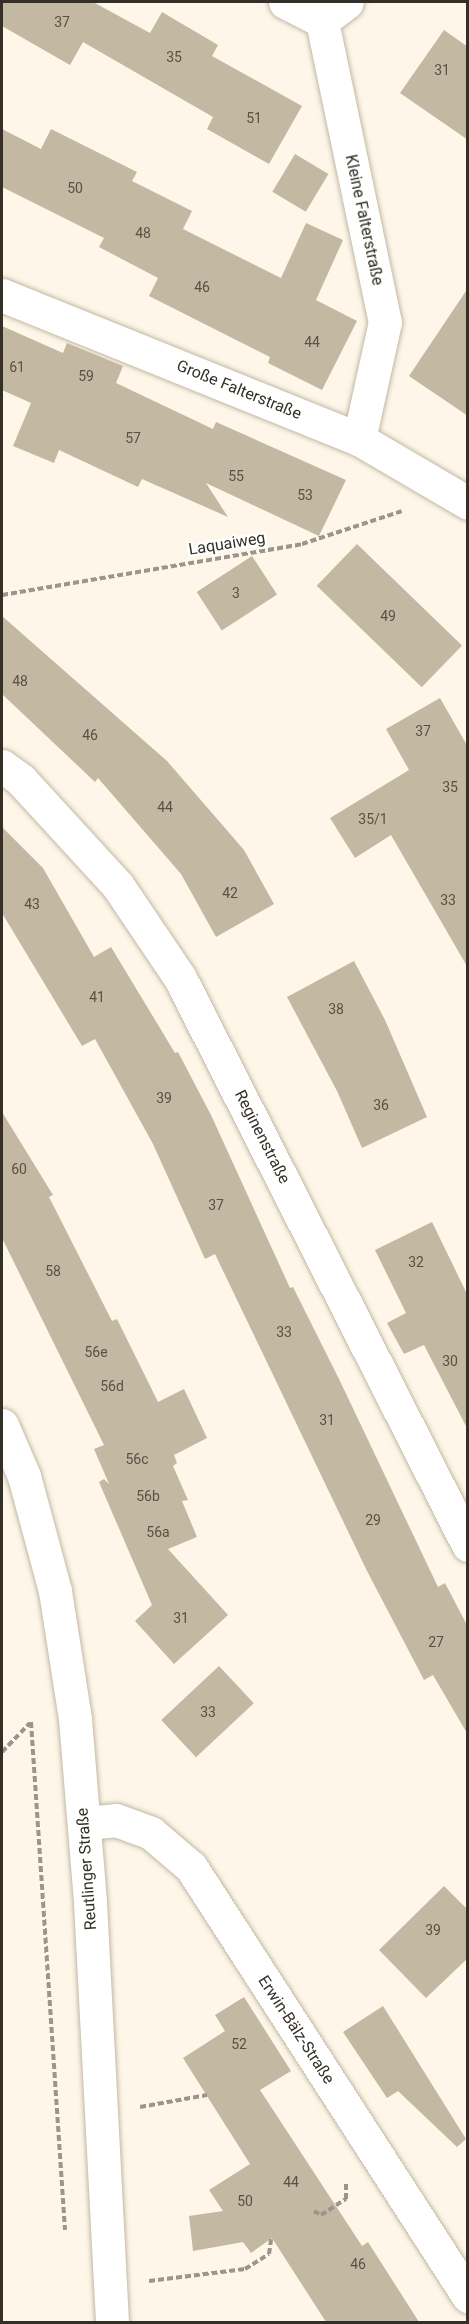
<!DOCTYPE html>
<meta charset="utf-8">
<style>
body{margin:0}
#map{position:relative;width:469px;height:2324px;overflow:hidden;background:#fdf6e9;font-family:Roboto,sans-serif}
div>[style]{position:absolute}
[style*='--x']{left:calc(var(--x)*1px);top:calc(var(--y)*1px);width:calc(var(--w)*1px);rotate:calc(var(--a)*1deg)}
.building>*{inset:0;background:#c3b8a2;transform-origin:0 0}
.path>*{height:4px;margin-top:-2px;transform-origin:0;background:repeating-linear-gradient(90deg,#9b958a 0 6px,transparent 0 9px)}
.roads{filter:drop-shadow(0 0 2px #c3b8a2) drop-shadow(0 0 2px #c3b8a2)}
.minor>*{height:33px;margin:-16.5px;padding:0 16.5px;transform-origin:16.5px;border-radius:16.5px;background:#fff}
span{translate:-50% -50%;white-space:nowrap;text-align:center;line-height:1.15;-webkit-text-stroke:5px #fff;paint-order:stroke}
.number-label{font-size:14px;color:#585146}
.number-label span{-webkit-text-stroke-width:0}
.street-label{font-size:16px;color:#342f27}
.frame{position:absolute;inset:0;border:3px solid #342f27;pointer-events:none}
</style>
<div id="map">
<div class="building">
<div style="clip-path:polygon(2px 2px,93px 2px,150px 33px,162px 12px,218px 45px,212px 56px,302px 106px,269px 164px,207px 129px,213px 117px,83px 42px,70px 65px,2px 26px)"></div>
<div style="clip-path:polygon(444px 30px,468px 47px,468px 140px,400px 93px)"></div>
<div style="clip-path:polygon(2px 129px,41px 149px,51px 129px,137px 172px,132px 181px,192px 211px,183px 229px,281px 278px,306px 223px,343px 240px,316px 300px,357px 321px,322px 390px,268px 363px,270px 357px,149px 296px,158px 278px,99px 247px,104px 238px,2px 187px)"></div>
<div style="left:295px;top:154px;width:39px;height:44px;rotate:31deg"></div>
<div style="clip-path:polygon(468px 288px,468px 416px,409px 376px)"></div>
<div style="clip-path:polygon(2px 326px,63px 353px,67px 343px,123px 366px,116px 383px,213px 429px,216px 422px,346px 480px,319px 536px,206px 483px,228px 517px,142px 479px,138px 487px,59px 450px,54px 463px,13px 446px,31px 403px,2px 390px)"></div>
<div style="left:357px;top:544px;width:146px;height:58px;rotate:44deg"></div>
<div style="left:252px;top:556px;width:46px;height:66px;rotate:57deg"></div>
<div style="clip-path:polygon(2px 616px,167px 761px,244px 850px,274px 904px,216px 937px,181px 874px,98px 778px,95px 782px,2px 694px)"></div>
<div style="clip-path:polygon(440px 698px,468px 747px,468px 968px,391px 835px,355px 858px,330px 818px,409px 770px,386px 729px)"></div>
<div style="clip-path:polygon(2px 827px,43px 868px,94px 957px,111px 947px,175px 1053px,178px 1052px,211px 1115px,290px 1288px,293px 1287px,339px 1379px,438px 1587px,445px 1583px,468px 1627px,468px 1735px,433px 1675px,424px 1680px,367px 1571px,215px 1254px,205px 1259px,153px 1144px,95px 1039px,82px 1046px,2px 913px)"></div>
<div style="clip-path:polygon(354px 961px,385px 1020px,427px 1117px,362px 1148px,337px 1091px,287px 997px)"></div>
<div style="clip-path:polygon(2px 1112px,53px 1195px,49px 1197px,112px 1321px,117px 1319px,158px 1402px,184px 1389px,207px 1438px,174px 1455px,177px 1463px,173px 1466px,188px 1500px,182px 1501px,197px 1537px,168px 1549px,228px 1615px,174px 1664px,135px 1621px,152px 1605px,99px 1482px,104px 1479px,109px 1484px,94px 1449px,104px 1445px,2px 1238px)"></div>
<div style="clip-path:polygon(432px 1222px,468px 1296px,468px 1430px,424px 1345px,404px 1354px,387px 1323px,406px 1313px,375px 1250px)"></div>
<div style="left:219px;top:1666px;width:51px;height:79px;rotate:47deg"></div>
<div style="clip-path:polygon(444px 1886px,468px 1910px,468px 1958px,426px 1998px,379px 1950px)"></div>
<div style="clip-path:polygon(244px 1997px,291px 2071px,260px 2090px,362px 2246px,368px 2242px,419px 2322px,326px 2322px,272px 2238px,251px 2253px,243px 2242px,193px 2251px,189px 2216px,223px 2211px,209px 2190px,250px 2164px,183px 2058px,225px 2031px,215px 2015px)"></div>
<div style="clip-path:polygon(383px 2006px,466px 2139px,457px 2147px,398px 2091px,387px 2098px,343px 2032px)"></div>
</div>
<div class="path">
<div style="--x:2;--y:595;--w:304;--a:-9.6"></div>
<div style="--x:302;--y:544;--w:105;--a:-18.3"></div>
<div style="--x:31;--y:1722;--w:509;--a:86.17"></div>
<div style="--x:2;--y:1752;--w:40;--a:-46"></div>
<div style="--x:140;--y:2107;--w:68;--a:-10.2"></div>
<div style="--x:314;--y:2211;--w:8;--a:30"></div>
<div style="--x:321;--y:2215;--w:30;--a:-33"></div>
<div style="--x:346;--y:2199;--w:18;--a:-90"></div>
<div style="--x:149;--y:2281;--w:97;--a:-7.1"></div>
<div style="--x:245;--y:2269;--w:28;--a:-32"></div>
<div style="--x:269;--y:2254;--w:15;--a:-82"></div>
</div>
<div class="roads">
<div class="minor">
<div style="--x:285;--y:2;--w:42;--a:27.2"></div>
<div style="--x:322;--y:21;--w:31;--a:-37"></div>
<div style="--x:318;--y:2;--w:327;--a:78.2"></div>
<div style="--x:385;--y:322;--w:120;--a:102.5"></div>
<div style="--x:2;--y:295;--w:385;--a:22"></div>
<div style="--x:359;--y:439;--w:126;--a:30.4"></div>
<div style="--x:2;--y:766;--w:24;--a:36"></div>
<div style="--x:21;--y:780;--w:144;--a:47.5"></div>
<div style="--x:118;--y:886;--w:111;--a:56"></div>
<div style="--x:180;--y:978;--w:636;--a:63.07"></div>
<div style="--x:2;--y:1425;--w:56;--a:66.7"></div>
<div style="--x:24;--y:1476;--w:119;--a:74.9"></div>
<div style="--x:55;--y:1591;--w:130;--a:81.1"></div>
<div style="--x:75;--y:1719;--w:184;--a:85.3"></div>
<div style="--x:90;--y:1902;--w:421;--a:87"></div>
<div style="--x:84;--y:1823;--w:32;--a:-5"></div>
<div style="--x:116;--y:1820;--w:37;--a:20"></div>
<div style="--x:151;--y:1833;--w:52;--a:40.4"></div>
<div style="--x:191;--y:1867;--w:511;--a:57.15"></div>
</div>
</div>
<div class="number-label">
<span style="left:62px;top:22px">37</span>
<span style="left:174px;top:57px">35</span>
<span style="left:442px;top:70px">31</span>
<span style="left:254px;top:118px">51</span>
<span style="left:75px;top:188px">50</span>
<span style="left:143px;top:233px">48</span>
<span style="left:202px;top:287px">46</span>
<span style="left:312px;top:342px">44</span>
<span style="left:17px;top:367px">61</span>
<span style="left:86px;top:376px">59</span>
<span style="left:133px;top:438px">57</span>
<span style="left:236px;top:476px">55</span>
<span style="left:305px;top:495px">53</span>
<span style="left:236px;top:593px">3</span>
<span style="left:388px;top:616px">49</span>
<span style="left:20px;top:681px">48</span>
<span style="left:423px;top:731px">37</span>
<span style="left:90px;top:735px">46</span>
<span style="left:450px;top:787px">35</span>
<span style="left:165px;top:807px">44</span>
<span style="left:373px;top:819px">35/1</span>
<span style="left:230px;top:893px">42</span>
<span style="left:448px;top:900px">33</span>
<span style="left:32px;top:904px">43</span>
<span style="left:97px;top:997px">41</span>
<span style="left:336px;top:1009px">38</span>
<span style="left:164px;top:1098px">39</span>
<span style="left:381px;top:1105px">36</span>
<span style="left:19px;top:1169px">60</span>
<span style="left:216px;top:1205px">37</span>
<span style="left:416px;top:1262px">32</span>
<span style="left:53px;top:1271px">58</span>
<span style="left:284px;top:1332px">33</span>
<span style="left:96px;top:1352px">56e</span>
<span style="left:450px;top:1361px">30</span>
<span style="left:112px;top:1386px">56d</span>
<span style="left:327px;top:1420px">31</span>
<span style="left:137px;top:1459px">56c</span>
<span style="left:148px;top:1496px">56b</span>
<span style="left:373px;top:1520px">29</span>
<span style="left:158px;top:1532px">56a</span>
<span style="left:181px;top:1618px">31</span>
<span style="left:436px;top:1642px">27</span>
<span style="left:208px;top:1712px">33</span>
<span style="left:433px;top:1930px">39</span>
<span style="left:239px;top:2044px">52</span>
<span style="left:291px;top:2182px">44</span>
<span style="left:245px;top:2201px">50</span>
<span style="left:358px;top:2264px">46</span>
</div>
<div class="street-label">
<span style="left:364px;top:220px;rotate:78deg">Kleine Falterstraße</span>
<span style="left:239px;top:390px;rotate:22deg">Große Falterstraße</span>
<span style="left:227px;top:544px;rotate:-9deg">Laquaiweg</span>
<span style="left:262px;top:1137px;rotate:63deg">Reginenstraße</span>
<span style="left:87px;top:1869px;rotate:-94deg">Reutlinger Straße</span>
<span style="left:296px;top:2030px;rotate:57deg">Erwin-Bälz-Straße</span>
</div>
<div class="frame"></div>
</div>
